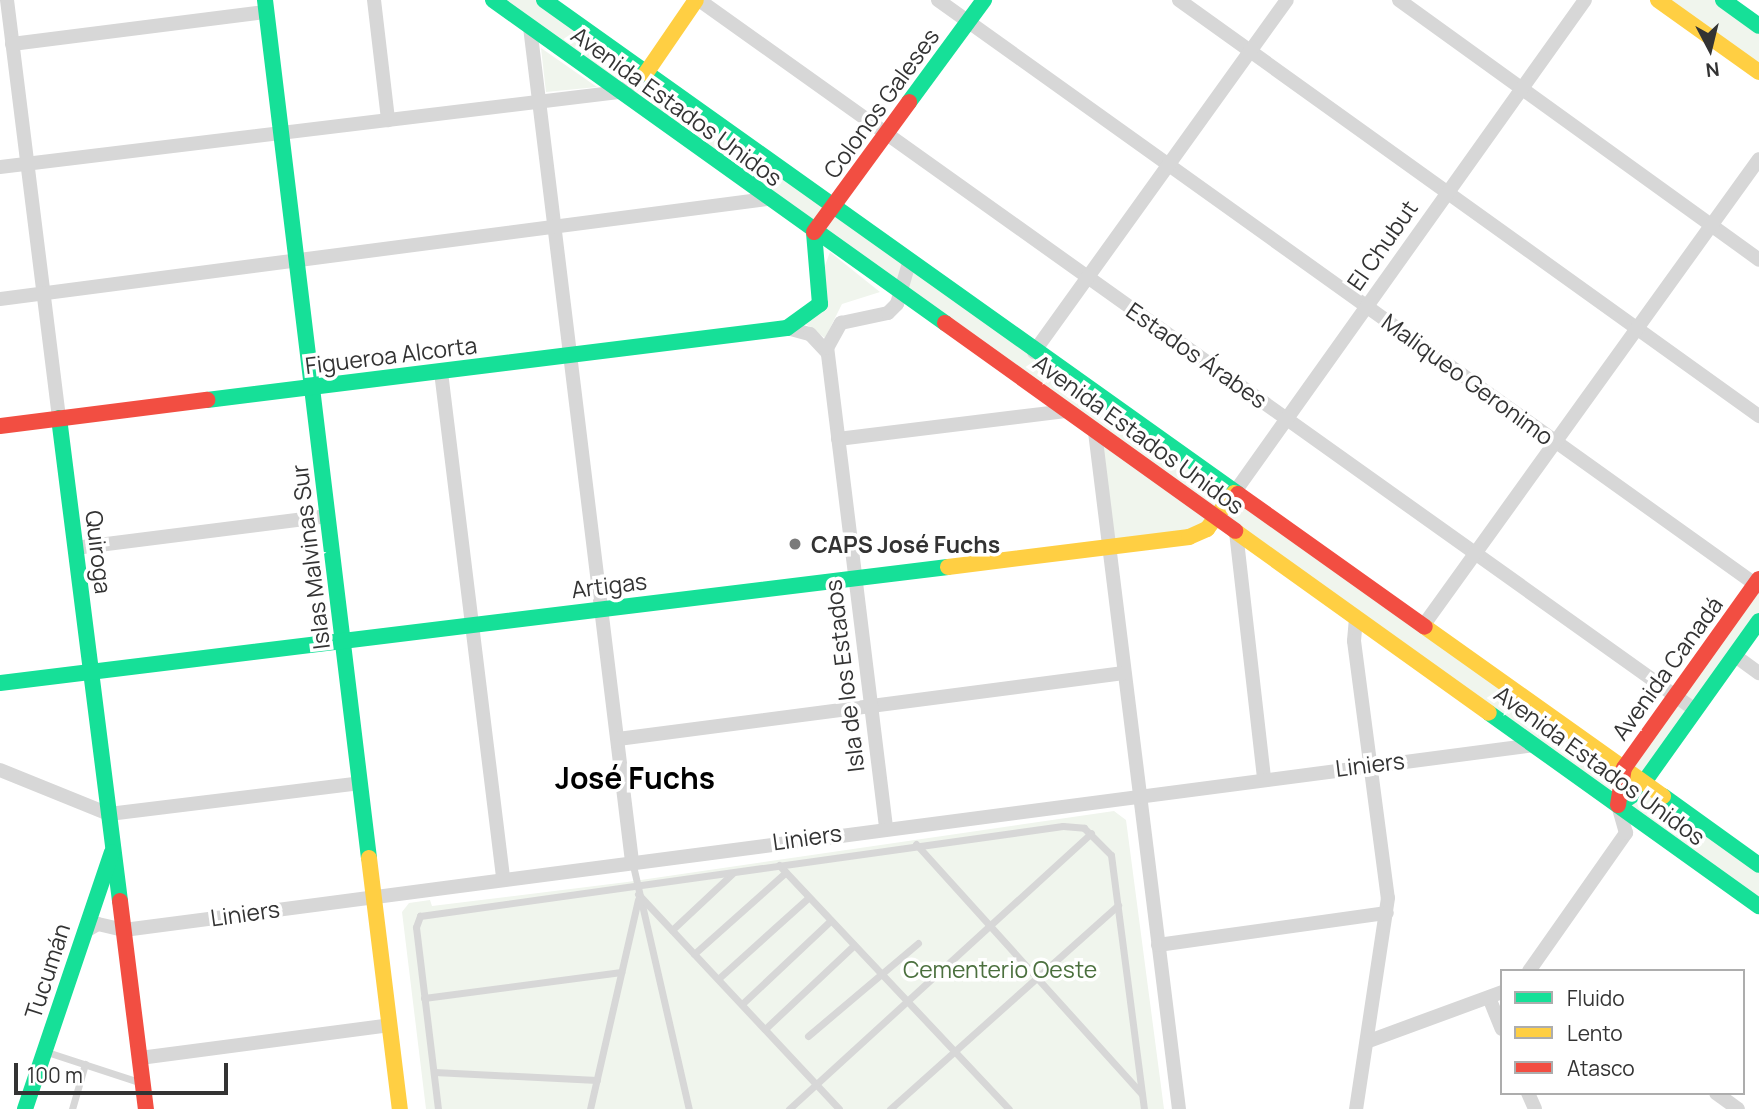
<!DOCTYPE html>
<meta charset="utf-8">
<style>
body{margin:0}
#map{position:relative;width:1759px;height:1109px;overflow:hidden;background:#fff;font-family:Manrope,sans-serif}
div>[style]{position:absolute}
[style*='--x']{left:calc(var(--x)*1px);top:calc(var(--y)*1px);width:calc(var(--w)*1px);rotate:calc(var(--a)*1deg)}
.green>*{inset:0;background:#f0f5ed}
.lane>*{height:7px;margin:-3.5px;padding:0 3.5px;transform-origin:3.5px;border-radius:3.5px;background:#d7d7d7}
.street>*{height:14px;margin:-7px;padding:0 7px;transform-origin:7px;border-radius:7px;background:#d7d7d7}
.fast>*{height:16px;margin:-8px;padding:0 8px;transform-origin:8px;border-radius:8px;background:#16e098}
.slow>*{height:16px;margin:-8px;padding:0 8px;transform-origin:8px;border-radius:8px;background:#ffcf43}
.jam>*{height:16px;margin:-8px;padding:0 8px;transform-origin:8px;border-radius:8px;background:#f24e42}
.dots>*{width:19px;height:19px;translate:-50% -50%;box-sizing:border-box;border:4px solid #fff;border-radius:50%}
span{translate:-50% -50%;white-space:nowrap;text-align:center;line-height:1.15;-webkit-text-stroke:7px #fff;paint-order:stroke}
.street-label{font-size:23px;color:#333}
.poi-label{font-size:23px;color:#333;font-weight:700}
.left{translate:0 -50%;text-align:left}
.park-label{font-size:23px;color:#4b703e}
.district-label{font-size:30px;color:#000;font-weight:700}
.legend{position:absolute;left:1500px;top:969px;width:245px;height:126px;box-sizing:border-box;background:#fff;border:2px solid #adadad;margin:0;padding:9px 12px;list-style:none;font-size:21px;color:#333}
.legend li{display:flex;align-items:center;gap:14px;height:35px}
.legend b{width:35px;border:2px solid #adadad}
.north{position:absolute;left:1675px;top:14px;width:70px;height:70px;-webkit-text-stroke:5px #fff;paint-order:stroke;rotate:173deg;font-size:19px;font-weight:700;line-height:28px;text-align:center;color:#333}
.north::after{content:'';display:block;margin:auto;width:24px;height:32px;background:#333;clip-path:polygon(50% 0,100% 100%,50% 72%,0 100%)}
.scale{position:absolute;left:14px;top:1063px;width:214px;height:32px;box-sizing:border-box;border:4px solid #333;border-top:0;padding-left:9px;font-size:21px;line-height:24px;white-space:nowrap;color:#333;-webkit-text-stroke:5px #fff;paint-order:stroke}
</style>
<div id="map">
<div class="green">
<div style="clip-path:polygon(493px 0,544px 0,1624px 768px,1759px 579px,1759px 621px,1644px 782px,1759px 865px,1759px 906px,1217px 518px,1189px 537px,1110px 545px,1096px 433px)"></div>
<div style="clip-path:polygon(1658px 0,1723px 0,1759px 26px,1759px 72px)"></div>
<div style="clip-path:polygon(541px 48px,597px 87px,546px 92px)"></div>
<div style="clip-path:polygon(830px 252px,880px 292px,842px 304px,825px 338px,804px 323px)"></div>
<div style="clip-path:polygon(1114px 811px,1126px 820px,1164px 1109px,426px 1109px,402px 912px,409px 903px,430px 900px,432px 906px,627px 882px)"></div>
</div>
<div class="lane">
<div style="--x:916;--y:844;--w:337;--a:47.9"></div>
<div style="--x:632;--y:861;--w:254;--a:77.1"></div>
<div style="--x:779;--y:865;--w:335;--a:46.7"></div>
<div style="--x:638;--y:894;--w:294;--a:46.9"></div>
<div style="--x:672;--y:930;--w:83;--a:-43.1"></div>
<div style="--x:694;--y:954;--w:123;--a:-41.7"></div>
<div style="--x:718;--y:979;--w:122;--a:-42"></div>
<div style="--x:424;--y:998;--w:199;--a:-7.5"></div>
<div style="--x:742;--y:1004;--w:122;--a:-43.3"></div>
<div style="--x:765;--y:1029;--w:122;--a:-43.3"></div>
<div style="--x:808;--y:1036;--w:144;--a:-40.2"></div>
<div style="--x:47;--y:1052;--w:97;--a:18.1"></div>
<div style="--x:434;--y:1072;--w:163;--a:2.8"></div>
<div style="--x:72;--y:1109;--w:47;--a:-73.9"></div>
<div style="--x:438;--y:1109;--w:183;--a:-96.9"></div>
<div style="--x:416;--y:927;--w:12;--a:-70"></div>
<div style="--x:420;--y:916;--w:649;--a:-7.97"></div>
<div style="--x:1063;--y:826;--w:21;--a:5"></div>
<div style="--x:1084;--y:828;--w:38;--a:45"></div>
<div style="--x:1111;--y:855;--w:256;--a:82.6"></div>
<div style="--x:590;--y:1109;--w:215;--a:-77.1"></div>
<div style="--x:789;--y:1109;--w:409;--a:-42.4"></div>
<div style="--x:890;--y:1109;--w:306;--a:-41.8"></div>
</div>
<div class="street">
<div style="--x:7;--y:0;--w:421;--a:82.9"></div>
<div style="--x:374;--y:0;--w:121;--a:83.3"></div>
<div style="--x:699;--y:0;--w:1223;--a:35.48"></div>
<div style="--x:938;--y:0;--w:1009;--a:35.56"></div>
<div style="--x:1179;--y:0;--w:714;--a:35.65"></div>
<div style="--x:1399;--y:0;--w:444;--a:35.8"></div>
<div style="--x:530;--y:27;--w:840;--a:83.03"></div>
<div style="--x:12;--y:44;--w:256;--a:-7.2"></div>
<div style="--x:0;--y:167;--w:625;--a:-6.9"></div>
<div style="--x:620;--y:92;--w:32;--a:-36"></div>
<div style="--x:0;--y:299;--w:773;--a:-7.43"></div>
<div style="--x:787;--y:328;--w:24;--a:15"></div>
<div style="--x:810;--y:334;--w:25;--a:47"></div>
<div style="--x:1034;--y:352;--w:433;--a:-54.3"></div>
<div style="--x:441;--y:372;--w:509;--a:83"></div>
<div style="--x:1095;--y:432;--w:682;--a:82.93"></div>
<div style="--x:838;--y:439;--w:231;--a:-7"></div>
<div style="--x:1234;--y:493;--w:605;--a:-54.55"></div>
<div style="--x:1236;--y:532;--w:248;--a:83.5"></div>
<div style="--x:75;--y:548;--w:255;--a:-7.2"></div>
<div style="--x:1356;--y:618;--w:23;--a:95"></div>
<div style="--x:1354;--y:641;--w:259;--a:82.5"></div>
<div style="--x:1388;--y:898;--w:213;--a:98.6"></div>
<div style="--x:1423;--y:626;--w:575;--a:-54.27"></div>
<div style="--x:1734;--y:655;--w:31;--a:36"></div>
<div style="--x:618;--y:739;--w:510;--a:-7.43"></div>
<div style="--x:0;--y:770;--w:118;--a:22"></div>
<div style="--x:109;--y:814;--w:253;--a:-7"></div>
<div style="--x:886;--y:827;--w:483;--a:-97"></div>
<div style="--x:827;--y:348;--w:29;--a:-61"></div>
<div style="--x:841;--y:323;--w:48;--a:-12"></div>
<div style="--x:888;--y:313;--w:13;--a:-45"></div>
<div style="--x:897;--y:304;--w:43;--a:-73.7"></div>
<div style="--x:84;--y:932;--w:16;--a:-30"></div>
<div style="--x:98;--y:924;--w:27;--a:13"></div>
<div style="--x:124;--y:930;--w:1422;--a:-7.47"></div>
<div style="--x:1158;--y:945;--w:231;--a:-8"></div>
<div style="--x:1529;--y:971;--w:169;--a:-54.9"></div>
<div style="--x:1626;--y:833;--w:29;--a:-106"></div>
<div style="--x:1490;--y:1000;--w:31;--a:68"></div>
<div style="--x:1369;--y:1041;--w:142;--a:-20.2"></div>
<div style="--x:140;--y:1058;--w:252;--a:-7.5"></div>
<div style="--x:1528;--y:1093;--w:17;--a:66"></div>
<div style="--x:1716;--y:1093;--w:27;--a:36"></div>
</div>
<div class="fast">
<div style="--x:265;--y:0;--w:864;--a:83.09"></div>
<div style="--x:493;--y:0;--w:556;--a:35.55"></div>
<div style="--x:544;--y:0;--w:852;--a:35.44"></div>
<div style="--x:1723;--y:0;--w:44;--a:35.8"></div>
<div style="--x:909;--y:102;--w:127;--a:-53.7"></div>
<div style="--x:207;--y:400;--w:584;--a:-7.08"></div>
<div style="--x:787;--y:328;--w:41;--a:-36"></div>
<div style="--x:820;--y:304;--w:72;--a:-94.8"></div>
<div style="--x:59;--y:418;--w:487;--a:82.8"></div>
<div style="--x:0;--y:683;--w:955;--a:-6.98"></div>
<div style="--x:1489;--y:713;--w:332;--a:35.6"></div>
<div style="--x:1663;--y:796;--w:118;--a:35.7"></div>
<div style="--x:1618;--y:805;--w:23;--a:-34"></div>
<div style="--x:1637;--y:792;--w:210;--a:-54.5"></div>
<div style="--x:25;--y:1109;--w:271;--a:-71.3"></div>
</div>
<div class="slow">
<div style="--x:1658;--y:0;--w:124;--a:35.5"></div>
<div style="--x:646;--y:73;--w:88;--a:-55.6"></div>
<div style="--x:1235;--y:531;--w:312;--a:35.6"></div>
<div style="--x:948;--y:567;--w:243;--a:-7.1"></div>
<div style="--x:1189;--y:537;--w:20;--a:-24"></div>
<div style="--x:1207;--y:529;--w:45;--a:-53.1"></div>
<div style="--x:1425;--y:627;--w:292;--a:35.4"></div>
<div style="--x:369;--y:858;--w:253;--a:83"></div>
</div>
<div class="jam">
<div style="--x:814;--y:232;--w:161;--a:-53.8"></div>
<div style="--x:945;--y:323;--w:357;--a:35.6"></div>
<div style="--x:0;--y:426;--w:209;--a:-7.2"></div>
<div style="--x:1238;--y:494;--w:229;--a:35.4"></div>
<div style="--x:1618;--y:805;--w:37;--a:-81"></div>
<div style="--x:1624;--y:768;--w:232;--a:-54.5"></div>
<div style="--x:120;--y:901;--w:210;--a:82.9"></div>
</div>
<div class="dots">
<div style="left:795px;top:544px;background:#7a7a7a"></div>
</div>
<div class="street-label">
<span style="left:881px;top:103px;rotate:-54deg">Colonos Galeses</span>
<span style="left:677px;top:106px;rotate:36deg">Avenida Estados Unidos</span>
<span style="left:1382px;top:245px;rotate:-55deg">El Chubut</span>
<span style="left:391px;top:355px;rotate:-7deg">Figueroa Alcorta</span>
<span style="left:1197px;top:355px;rotate:35deg">Estados Árabes</span>
<span style="left:1468px;top:379px;rotate:36deg">Maliqueo Geronimo</span>
<span style="left:1139px;top:434px;rotate:36deg">Avenida Estados Unidos</span>
<span style="left:99px;top:552px;rotate:83deg">Quiroga</span>
<span style="left:310px;top:557px;rotate:-97deg">Islas Malvinas Sur</span>
<span style="left:609px;top:585px;rotate:-7deg">Artigas</span>
<span style="left:1667px;top:668px;rotate:-54deg">Avenida Canadá</span>
<span style="left:844px;top:676px;rotate:-97deg">Isla de los Estados</span>
<span style="left:1370px;top:764px;rotate:-7deg">Liniers</span>
<span style="left:1600px;top:765px;rotate:36deg">Avenida Estados Unidos</span>
<span style="left:807px;top:837px;rotate:-8deg">Liniers</span>
<span style="left:245px;top:913px;rotate:-8deg">Liniers</span>
<span style="left:47px;top:971px;rotate:-72deg">Tucumán</span>
</div>
<div class="poi-label">
<span class="left" style="left:811px;top:544px">CAPS José Fuchs</span>
</div>
<div class="park-label">
<span style="left:1000px;top:969px">Cementerio Oeste</span>
</div>
<div class="district-label">
<span style="left:635px;top:778px">José Fuchs</span>
</div>
<ul class="legend">
<li><b style="height:9px;background:#16e098"></b>Fluido</li>
<li><b style="height:9px;background:#ffcf43"></b>Lento</li>
<li><b style="height:9px;background:#f24e42"></b>Atasco</li>
</ul>
<div class="north">N</div>
<div class="scale">100 m</div>
</div>
